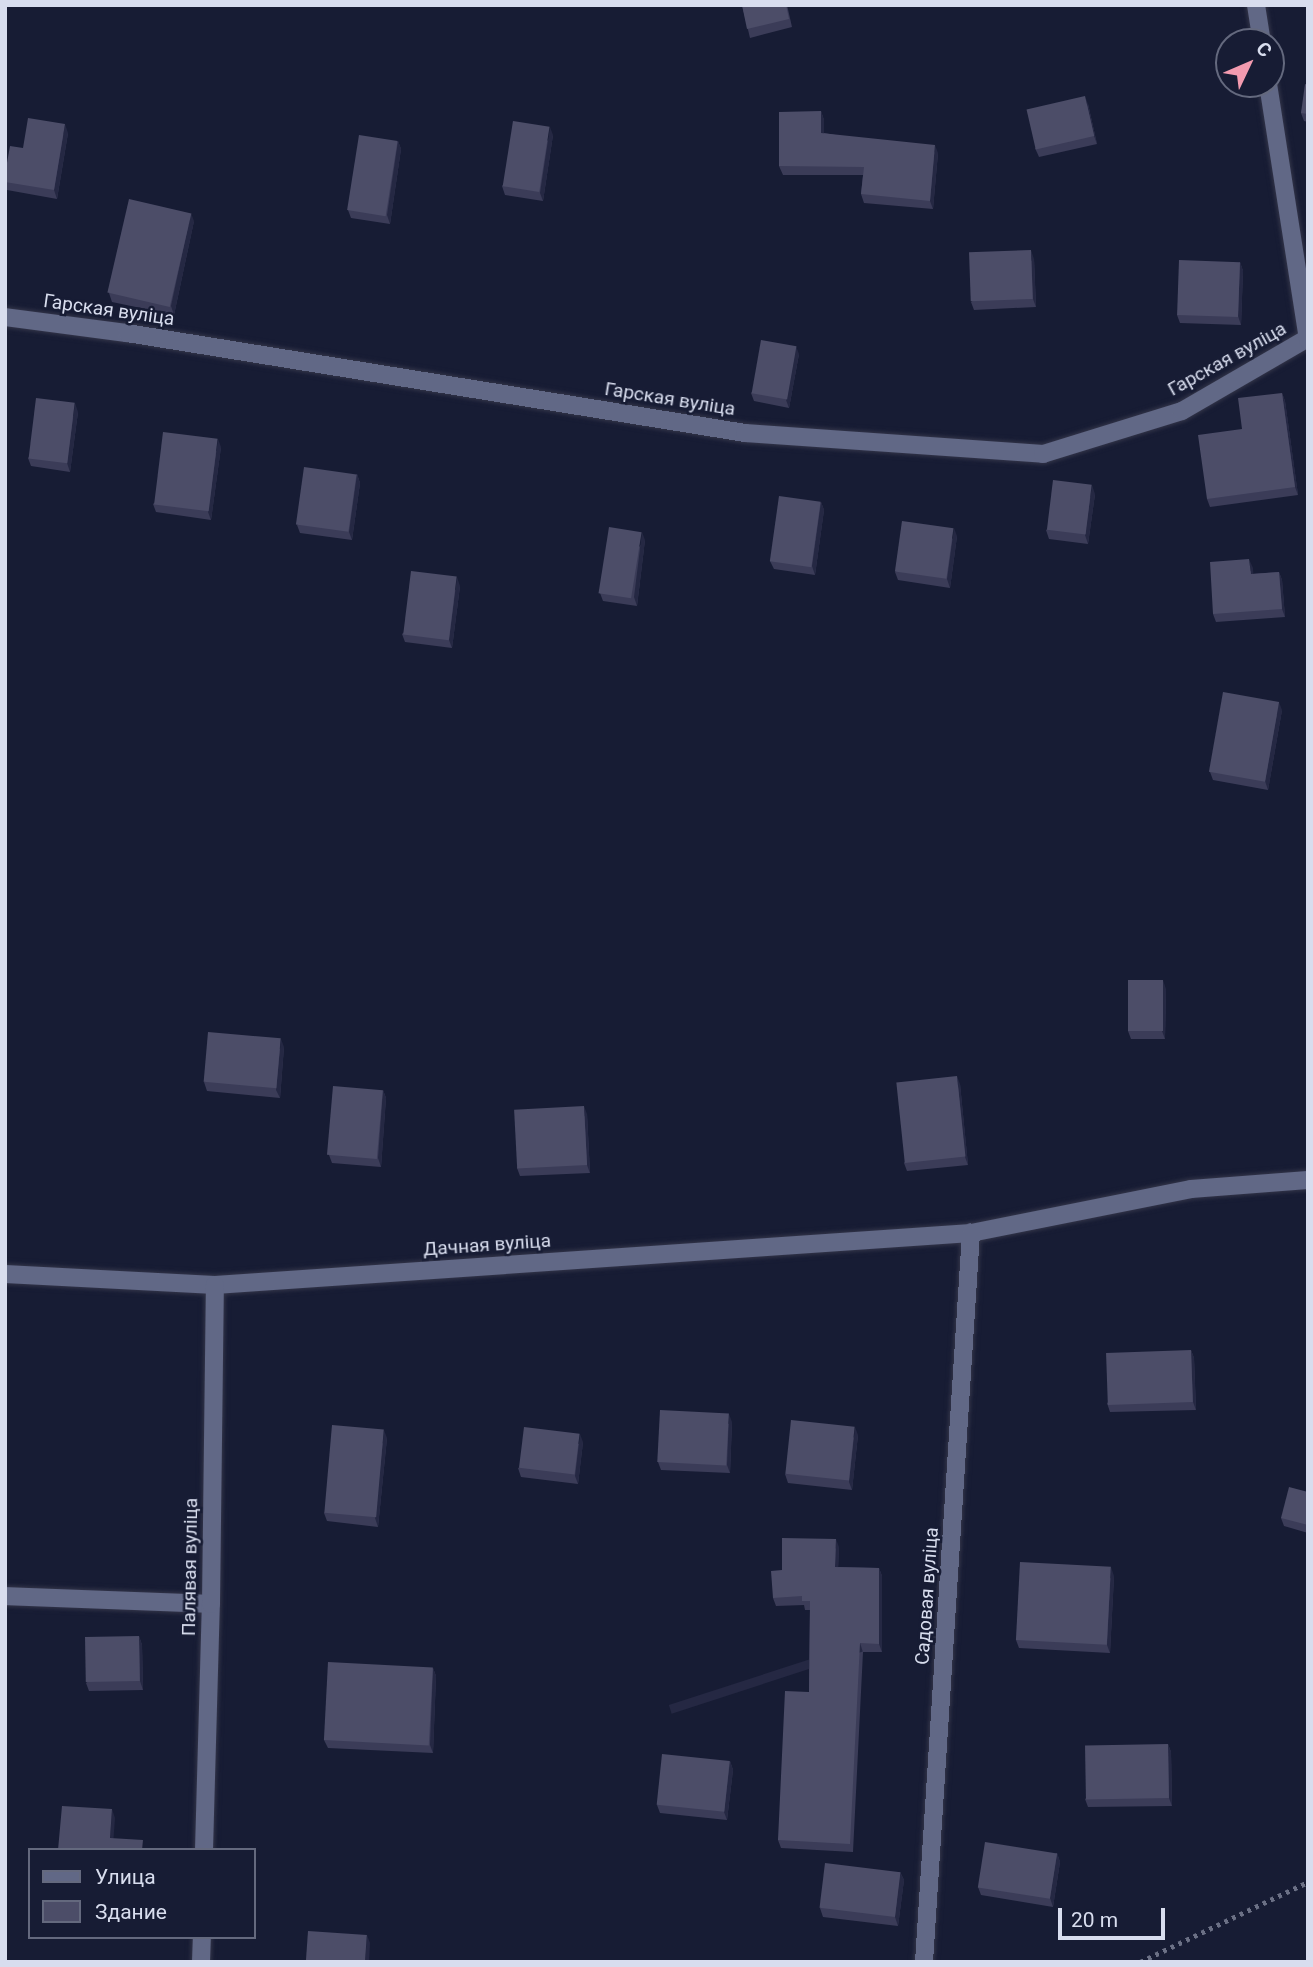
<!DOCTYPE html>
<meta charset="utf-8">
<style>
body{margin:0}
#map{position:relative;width:1313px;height:1967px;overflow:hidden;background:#171c34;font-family:Roboto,sans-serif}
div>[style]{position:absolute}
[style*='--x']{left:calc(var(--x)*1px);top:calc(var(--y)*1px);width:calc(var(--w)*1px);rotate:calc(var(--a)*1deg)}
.path>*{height:4.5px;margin-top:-2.25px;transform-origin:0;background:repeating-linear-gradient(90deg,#6b7085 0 3.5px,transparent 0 8.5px)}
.roads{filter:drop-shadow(0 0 2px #333549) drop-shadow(0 0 2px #333549)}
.service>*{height:18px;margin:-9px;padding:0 9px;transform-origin:9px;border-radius:9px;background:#616886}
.minor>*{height:18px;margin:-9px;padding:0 9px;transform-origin:9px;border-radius:9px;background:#616886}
.tertiary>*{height:18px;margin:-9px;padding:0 9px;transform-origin:9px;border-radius:9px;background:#616886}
.wall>*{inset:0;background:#3b3c58}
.shaded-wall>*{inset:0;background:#252843;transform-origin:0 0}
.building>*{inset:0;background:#4c4d68;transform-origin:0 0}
span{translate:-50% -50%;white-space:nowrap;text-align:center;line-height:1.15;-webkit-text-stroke:5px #171c34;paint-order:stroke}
.street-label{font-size:19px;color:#d8ddee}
.frame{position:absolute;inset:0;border:7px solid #d8ddee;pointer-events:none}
.legend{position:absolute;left:28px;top:1848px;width:228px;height:91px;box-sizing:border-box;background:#171c34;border:2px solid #64697e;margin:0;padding:9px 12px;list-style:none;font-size:21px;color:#d8ddee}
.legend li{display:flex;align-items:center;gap:14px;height:35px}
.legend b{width:35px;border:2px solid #64697e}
.north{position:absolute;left:1215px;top:28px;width:70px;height:70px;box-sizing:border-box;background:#171c34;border:2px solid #64697e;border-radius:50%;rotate:46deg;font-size:19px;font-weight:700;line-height:28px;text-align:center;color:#d8ddee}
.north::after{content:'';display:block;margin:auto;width:24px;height:32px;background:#f29aaf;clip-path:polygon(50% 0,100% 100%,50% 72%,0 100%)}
.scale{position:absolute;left:1058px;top:1908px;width:107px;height:32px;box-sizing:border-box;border:4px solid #d8ddee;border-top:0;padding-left:9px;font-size:21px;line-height:24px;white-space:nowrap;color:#d8ddee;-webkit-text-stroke:5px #171c34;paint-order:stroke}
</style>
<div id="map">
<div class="path">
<div style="--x:1140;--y:1962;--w:186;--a:-25.5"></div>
</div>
<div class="roads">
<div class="service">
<div style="--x:5;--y:1596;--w:206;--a:2.2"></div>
</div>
<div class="minor">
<div style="--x:5;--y:317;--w:123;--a:7.5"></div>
<div style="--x:127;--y:333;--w:626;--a:9.19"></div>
<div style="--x:745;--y:433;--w:299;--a:4"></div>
<div style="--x:1043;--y:454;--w:145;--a:-17.2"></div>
<div style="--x:1182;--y:411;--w:146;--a:-30.1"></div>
<div style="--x:5;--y:1274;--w:210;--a:3"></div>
<div style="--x:215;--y:1285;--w:758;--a:-3.93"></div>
<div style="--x:971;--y:1233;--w:224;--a:-11.3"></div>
<div style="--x:1191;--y:1189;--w:117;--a:-4.4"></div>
<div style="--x:204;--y:1850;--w:246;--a:-88.4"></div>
<div style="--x:211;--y:1604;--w:319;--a:-89.3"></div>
<div style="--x:201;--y:1962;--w:25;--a:-88"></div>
<div style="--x:924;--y:1962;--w:731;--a:-86.31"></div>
</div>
<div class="tertiary">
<div style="--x:1256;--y:5;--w:37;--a:81"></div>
<div style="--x:1268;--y:84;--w:259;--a:81.1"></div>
</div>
</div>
<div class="wall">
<div style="clip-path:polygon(742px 5px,787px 5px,792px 27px,750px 38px)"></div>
<div style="clip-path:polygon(1308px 85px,1308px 122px,1304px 121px,1301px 113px)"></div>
<div style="clip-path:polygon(1088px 104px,1097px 144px,1039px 157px,1035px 148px)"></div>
<div style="clip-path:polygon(821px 111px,824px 120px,824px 133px,938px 153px,933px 209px,864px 203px,861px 194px,863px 175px,783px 175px,779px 166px)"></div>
<div style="clip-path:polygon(68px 133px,57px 199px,7px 190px,5px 185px,5px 174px,23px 148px)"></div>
<div style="clip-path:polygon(553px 135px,543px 201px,505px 195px,502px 186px)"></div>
<div style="clip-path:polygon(398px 141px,401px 149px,390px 224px,351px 218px,348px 210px)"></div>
<div style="clip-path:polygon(194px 221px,174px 315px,112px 302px,109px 293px)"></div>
<div style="clip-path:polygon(1034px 259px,1036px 307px,974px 310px,971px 302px)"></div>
<div style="clip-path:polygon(1240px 262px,1243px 271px,1241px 325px,1180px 323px,1177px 315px)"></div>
<div style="clip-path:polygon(799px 354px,789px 408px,754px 401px,751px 393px)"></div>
<div style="clip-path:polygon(1282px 393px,1285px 401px,1298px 495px,1210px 507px,1207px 499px,1242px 429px)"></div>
<div style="clip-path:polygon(78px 412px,70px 472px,31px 466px,28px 458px)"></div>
<div style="clip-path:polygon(221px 447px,211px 520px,156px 512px,153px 504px)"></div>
<div style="clip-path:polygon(357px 474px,360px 483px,352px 540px,300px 533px,297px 525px)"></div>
<div style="clip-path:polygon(1095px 494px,1088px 544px,1049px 539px,1046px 530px)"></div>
<div style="clip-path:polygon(821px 502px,824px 510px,815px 575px,774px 569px,770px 561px)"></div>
<div style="clip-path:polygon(957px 536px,950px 588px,898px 580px,895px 572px)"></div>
<div style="clip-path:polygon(645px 540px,637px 606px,603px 601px,600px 593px)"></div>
<div style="clip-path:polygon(1253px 568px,1253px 574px,1279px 572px,1282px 580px,1285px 617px,1216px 622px,1213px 614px)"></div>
<div style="clip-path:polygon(460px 586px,452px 648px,405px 642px,402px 634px)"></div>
<div style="clip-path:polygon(1282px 710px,1268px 790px,1213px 780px,1210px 772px)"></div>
<div style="clip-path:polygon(1166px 989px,1165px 1039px,1131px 1039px,1128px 1031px)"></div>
<div style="clip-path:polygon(284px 1047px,280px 1098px,207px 1091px,204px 1082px)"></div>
<div style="clip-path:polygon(960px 1084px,968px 1165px,907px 1171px,904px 1163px)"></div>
<div style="clip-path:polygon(383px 1090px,386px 1098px,381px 1167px,332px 1163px,329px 1155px)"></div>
<div style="clip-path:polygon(587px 1114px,590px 1173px,520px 1176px,517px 1168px)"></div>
<div style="clip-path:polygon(1191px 1350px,1194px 1358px,1196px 1410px,1110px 1412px,1107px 1403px)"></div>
<div style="clip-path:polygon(732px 1422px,730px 1473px,661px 1470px,658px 1462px)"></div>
<div style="clip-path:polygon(858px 1435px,852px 1490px,788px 1483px,785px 1474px)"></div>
<div style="clip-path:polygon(387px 1438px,378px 1527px,327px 1521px,324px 1513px)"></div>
<div style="clip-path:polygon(583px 1442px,578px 1484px,521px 1477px,518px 1468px)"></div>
<div style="clip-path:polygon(1308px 1492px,1308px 1533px,1284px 1526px,1281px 1518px)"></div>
<div style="clip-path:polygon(839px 1547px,838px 1567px,879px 1568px,882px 1576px,882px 1652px,863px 1652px,853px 1852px,781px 1848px,778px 1840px,809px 1692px,810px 1610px,805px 1610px,804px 1605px,776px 1606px,773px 1598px,782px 1570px)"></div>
<div style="clip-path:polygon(1114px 1576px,1110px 1653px,1019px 1648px,1016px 1640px)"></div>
<div style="clip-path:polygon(139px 1636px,142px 1645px,143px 1690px,89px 1691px,86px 1683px)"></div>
<div style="clip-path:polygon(433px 1668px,436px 1676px,433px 1753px,328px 1748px,324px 1740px)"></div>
<div style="clip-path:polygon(1168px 1744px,1171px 1752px,1172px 1806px,1088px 1807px,1085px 1799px)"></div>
<div style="clip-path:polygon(730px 1761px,733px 1770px,727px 1820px,660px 1813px,657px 1805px)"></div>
<div style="clip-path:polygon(1057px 1853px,1060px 1862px,1053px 1907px,981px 1895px,978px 1887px)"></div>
<div style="clip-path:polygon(900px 1872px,904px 1880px,898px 1926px,823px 1917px,820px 1908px)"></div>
</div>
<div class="shaded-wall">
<div style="clip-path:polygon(1085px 96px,1088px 104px,1097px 144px,1094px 136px)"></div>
<div style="clip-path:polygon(821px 111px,824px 120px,824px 141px,821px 133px)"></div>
<div style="clip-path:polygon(65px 124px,68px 133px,57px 199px,54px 190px)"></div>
<div style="clip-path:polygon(550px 127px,553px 135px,543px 201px,540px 193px)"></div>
<div style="clip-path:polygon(398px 141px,401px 149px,390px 224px,387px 215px)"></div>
<div style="clip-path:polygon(935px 145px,938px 153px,933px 209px,930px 201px)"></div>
<div style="clip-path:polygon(191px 213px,194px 221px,174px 315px,171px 306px)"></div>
<div style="clip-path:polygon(1031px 250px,1034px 259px,1036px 307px,1033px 299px)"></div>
<div style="clip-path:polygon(1240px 262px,1243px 271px,1241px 325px,1238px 316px)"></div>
<div style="clip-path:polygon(796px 346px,799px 354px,789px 408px,786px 400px)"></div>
<div style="clip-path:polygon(1282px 393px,1285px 401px,1298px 495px,1295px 487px)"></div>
<div style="clip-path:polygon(75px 403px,78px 412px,70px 472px,67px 463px)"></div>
<div style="clip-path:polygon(218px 439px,221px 447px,211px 520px,208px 512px)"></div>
<div style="clip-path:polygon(357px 474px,360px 483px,352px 540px,349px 532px)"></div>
<div style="clip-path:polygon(1092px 485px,1095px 494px,1088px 544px,1085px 535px)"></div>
<div style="clip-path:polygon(821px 502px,824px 510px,815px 575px,812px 566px)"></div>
<div style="clip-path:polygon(954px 528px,957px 536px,950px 588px,947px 579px)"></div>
<div style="clip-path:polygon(642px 532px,645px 540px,637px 606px,634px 597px)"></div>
<div style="clip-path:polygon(1249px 559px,1253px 568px,1254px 583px,1251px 574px)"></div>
<div style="clip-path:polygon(1279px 572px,1282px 580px,1285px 617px,1282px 609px)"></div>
<div style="clip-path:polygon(457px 577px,460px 586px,452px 648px,449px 640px)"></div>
<div style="clip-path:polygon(1279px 702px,1282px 710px,1268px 790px,1265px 781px)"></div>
<div style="clip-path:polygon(1163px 980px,1166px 989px,1165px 1039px,1162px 1031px)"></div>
<div style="clip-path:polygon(281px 1039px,284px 1047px,280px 1098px,276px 1090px)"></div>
<div style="clip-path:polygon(957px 1076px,960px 1084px,968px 1165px,965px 1157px)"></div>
<div style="clip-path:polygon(383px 1090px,386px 1098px,381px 1167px,378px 1158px)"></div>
<div style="clip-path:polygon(584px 1106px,587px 1114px,590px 1173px,587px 1165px)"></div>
<div style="clip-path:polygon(1191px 1350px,1194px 1358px,1196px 1410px,1193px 1402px)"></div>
<div style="clip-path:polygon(729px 1414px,732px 1422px,730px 1473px,727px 1465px)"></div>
<div style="clip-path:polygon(855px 1427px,858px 1435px,852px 1490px,849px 1482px)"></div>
<div style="clip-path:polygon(384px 1430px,387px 1438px,378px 1527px,375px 1518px)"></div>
<div style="clip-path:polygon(580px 1434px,583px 1442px,578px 1484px,575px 1476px)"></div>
<div style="clip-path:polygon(836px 1539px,839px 1547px,838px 1576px,835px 1567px)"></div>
<div style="clip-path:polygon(1111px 1567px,1114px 1576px,1110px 1653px,1107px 1645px)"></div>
<div style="clip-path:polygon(879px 1568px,882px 1576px,882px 1652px,879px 1644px)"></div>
<div style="clip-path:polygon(139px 1636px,142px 1645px,143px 1690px,140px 1681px)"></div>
<div style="left:860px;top:1643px;width:9px;height:201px;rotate:72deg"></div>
<div style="clip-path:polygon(433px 1668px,436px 1676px,433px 1753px,430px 1745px)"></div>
<div style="clip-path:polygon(1168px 1744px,1171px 1752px,1172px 1806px,1169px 1798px)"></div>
<div style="clip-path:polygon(730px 1761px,733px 1770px,727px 1820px,724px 1812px)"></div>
<div style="clip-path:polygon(112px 1809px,115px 1818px,113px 1846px,110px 1838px)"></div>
<div style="clip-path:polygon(1057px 1853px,1060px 1862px,1053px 1907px,1050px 1898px)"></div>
<div style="clip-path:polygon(900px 1872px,904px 1880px,898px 1926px,895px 1917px)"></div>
<div style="clip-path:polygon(367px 1935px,370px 1943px,369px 1962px,365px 1962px)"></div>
</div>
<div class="building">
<div style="clip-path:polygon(742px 5px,786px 5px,789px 19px,747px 29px)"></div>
<div style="clip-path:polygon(1305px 84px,1308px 85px,1308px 114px,1301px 113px)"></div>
<div style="left:1085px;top:96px;width:41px;height:60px;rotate:77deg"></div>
<div style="clip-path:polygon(821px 111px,821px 133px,935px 145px,930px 201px,861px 194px,864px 167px,779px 166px,779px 112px)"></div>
<div style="clip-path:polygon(28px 118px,65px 124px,54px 190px,5px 182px,5px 174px,10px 146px,23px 148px)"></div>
<div style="left:513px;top:121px;width:37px;height:66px;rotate:9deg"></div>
<div style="left:359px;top:135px;width:39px;height:76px;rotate:9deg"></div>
<div style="left:129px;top:199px;width:64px;height:96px;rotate:13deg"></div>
<div style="left:1031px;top:250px;width:49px;height:62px;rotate:88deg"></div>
<div style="left:1179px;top:260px;width:61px;height:55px;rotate:2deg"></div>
<div style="left:761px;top:340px;width:36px;height:54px;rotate:10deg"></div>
<div style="clip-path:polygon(1282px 393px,1295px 487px,1207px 499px,1198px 435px,1242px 429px,1238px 398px)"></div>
<div style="left:36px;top:398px;width:39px;height:61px;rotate:7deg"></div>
<div style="left:163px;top:432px;width:55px;height:73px;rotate:7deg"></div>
<div style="left:304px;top:467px;width:53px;height:58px;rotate:8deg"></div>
<div style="left:1053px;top:480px;width:39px;height:50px;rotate:7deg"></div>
<div style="left:779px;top:496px;width:42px;height:66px;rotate:8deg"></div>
<div style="left:902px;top:521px;width:52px;height:51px;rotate:8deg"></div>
<div style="left:609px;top:527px;width:33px;height:67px;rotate:9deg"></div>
<div style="clip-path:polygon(1249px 559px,1251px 574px,1279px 572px,1282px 609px,1213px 614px,1210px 562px)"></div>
<div style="left:411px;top:571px;width:46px;height:64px;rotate:7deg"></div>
<div style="left:1223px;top:692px;width:57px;height:81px;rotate:10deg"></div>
<div style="left:1128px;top:980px;width:35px;height:51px"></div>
<div style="left:208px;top:1032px;width:73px;height:50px;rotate:5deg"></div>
<div style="left:957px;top:1076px;width:81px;height:61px;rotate:84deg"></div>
<div style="left:333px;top:1086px;width:50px;height:69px;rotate:5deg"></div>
<div style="left:584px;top:1106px;width:59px;height:70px;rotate:87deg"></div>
<div style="left:1191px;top:1350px;width:52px;height:85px;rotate:88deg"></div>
<div style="left:660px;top:1410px;width:69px;height:52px;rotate:3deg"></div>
<div style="left:791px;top:1420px;width:64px;height:54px;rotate:6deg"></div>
<div style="left:332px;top:1425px;width:52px;height:88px;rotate:5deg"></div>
<div style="left:524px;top:1427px;width:56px;height:41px;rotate:7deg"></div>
<div style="clip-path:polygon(1289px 1487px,1308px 1492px,1308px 1525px,1281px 1518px)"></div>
<div style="clip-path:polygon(782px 1538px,836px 1539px,835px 1567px,879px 1568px,879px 1644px,860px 1643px,850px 1844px,778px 1840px,785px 1691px,809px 1692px,810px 1601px,802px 1601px,802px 1596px,773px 1598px,771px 1571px,782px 1570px)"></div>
<div style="left:1020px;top:1562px;width:91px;height:78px;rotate:3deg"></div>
<div style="left:139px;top:1636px;width:45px;height:54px;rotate:89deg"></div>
<div style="left:328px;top:1662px;width:105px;height:78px;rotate:3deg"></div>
<div style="left:1168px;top:1744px;width:54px;height:83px;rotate:89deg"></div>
<div style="left:662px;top:1754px;width:68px;height:51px;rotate:6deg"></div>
<div style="clip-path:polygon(62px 1806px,112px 1809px,110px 1838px,143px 1840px,142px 1850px,58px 1850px)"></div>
<div style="left:985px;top:1842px;width:73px;height:46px;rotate:9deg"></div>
<div style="left:825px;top:1863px;width:76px;height:45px;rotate:7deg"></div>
<div style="left:308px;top:1931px;width:59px;height:31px;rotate:4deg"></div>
</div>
<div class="street-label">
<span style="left:109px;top:310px;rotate:8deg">Гарская вуліца</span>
<span style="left:1227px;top:359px;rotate:-29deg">Гарская вуліца</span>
<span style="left:670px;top:399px;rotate:9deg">Гарская вуліца</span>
<span style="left:487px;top:1245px;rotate:-4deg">Дачная вуліца</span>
<span style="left:190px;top:1567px;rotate:-89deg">Палявая вуліца</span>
<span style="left:927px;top:1596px;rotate:-86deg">Садовая вуліца</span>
</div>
<div class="frame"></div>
<ul class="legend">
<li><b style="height:9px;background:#616886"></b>Улица</li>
<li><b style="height:19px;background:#4c4d68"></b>Здание</li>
</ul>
<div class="north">С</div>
<div class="scale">20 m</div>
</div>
